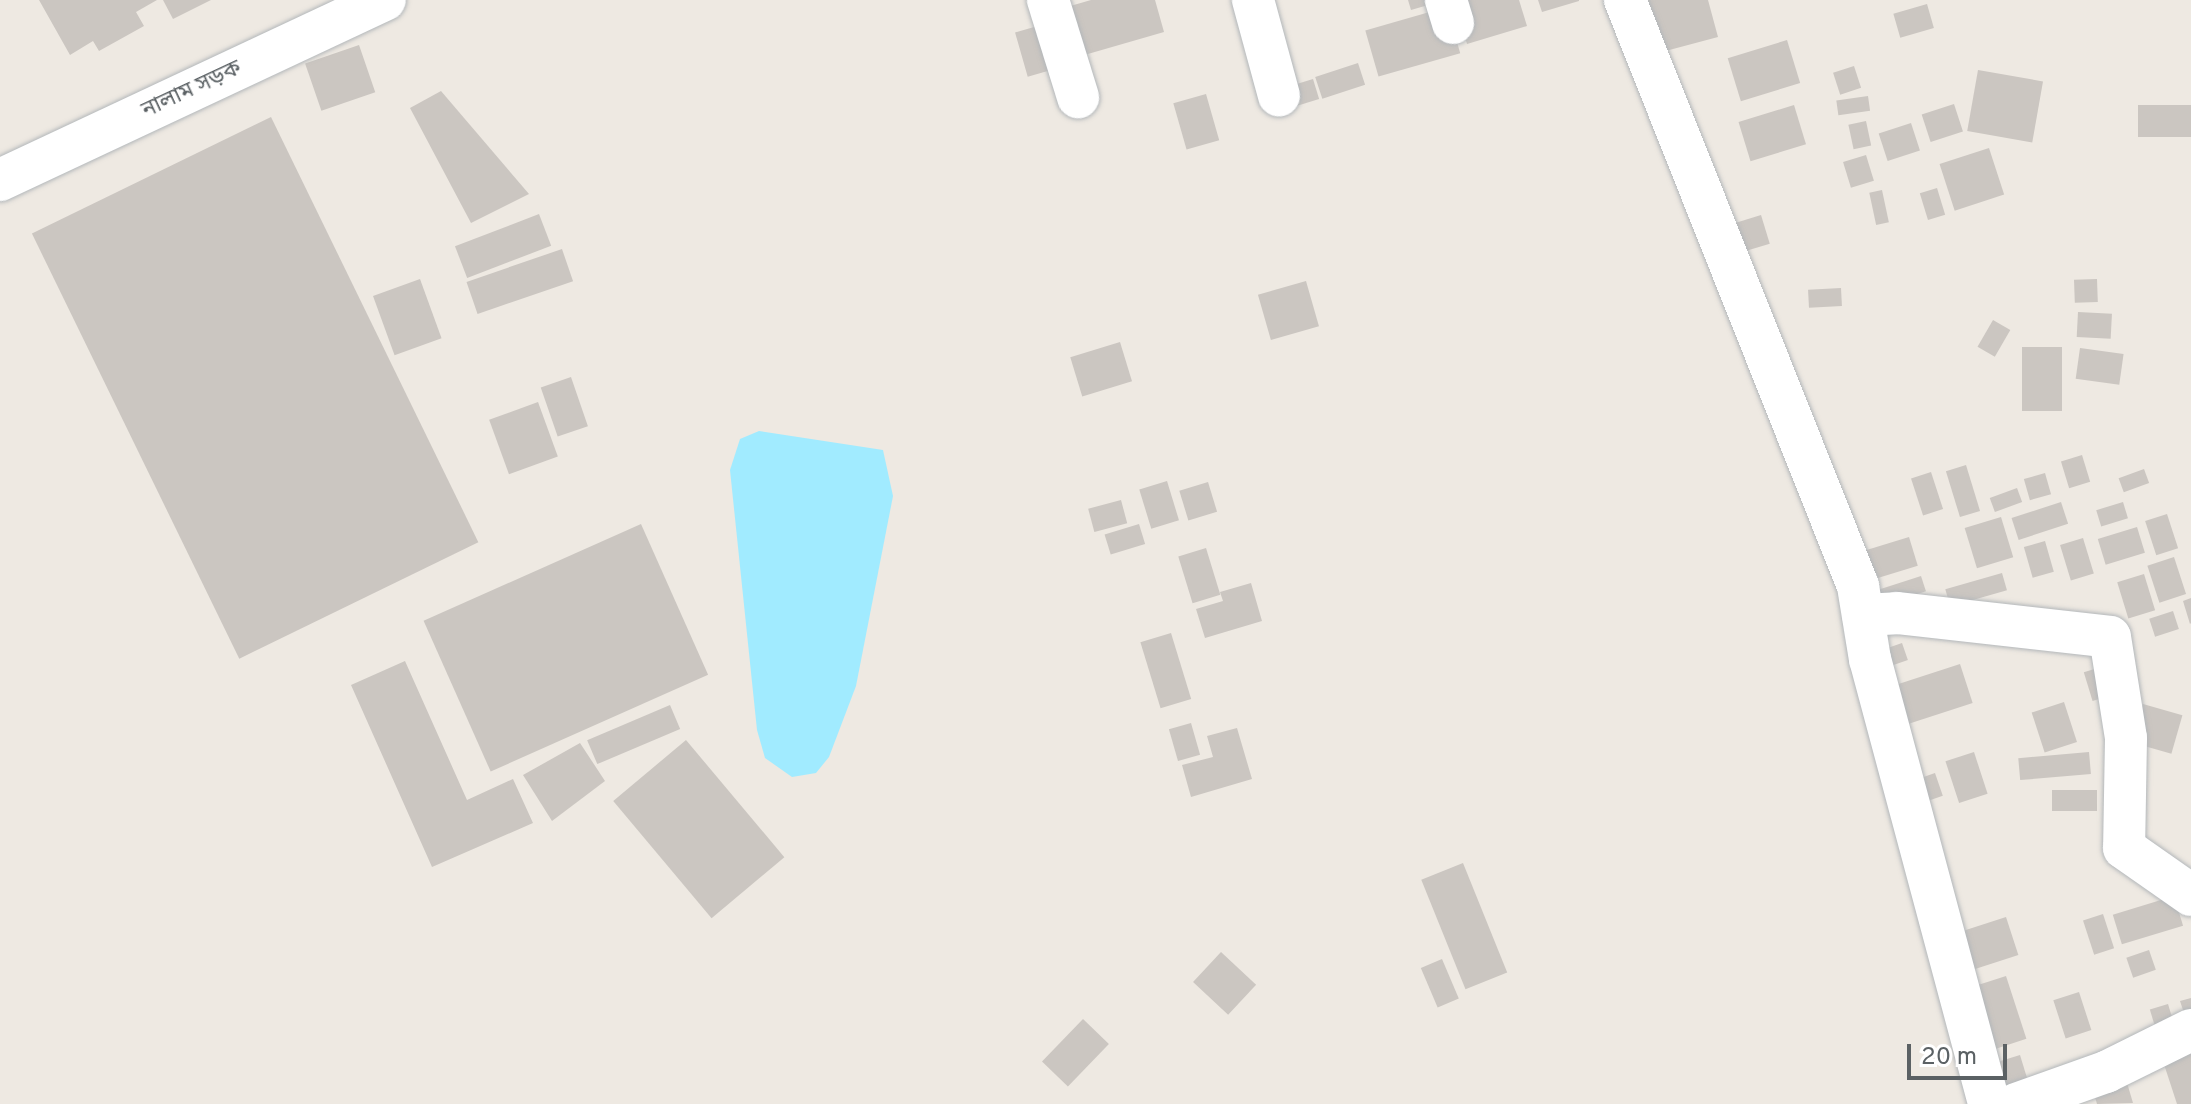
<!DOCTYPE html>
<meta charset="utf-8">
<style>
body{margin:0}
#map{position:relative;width:2191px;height:1104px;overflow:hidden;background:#eee9e2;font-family:Overpass,"Noto Sans Bengali",sans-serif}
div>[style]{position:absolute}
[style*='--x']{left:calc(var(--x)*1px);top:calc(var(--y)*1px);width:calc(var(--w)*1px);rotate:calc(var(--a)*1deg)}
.water>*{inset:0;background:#a1ebff}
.building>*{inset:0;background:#cbc6c1;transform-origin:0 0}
.roads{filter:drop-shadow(0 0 2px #b3b7ba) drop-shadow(0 0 2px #b3b7ba)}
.minor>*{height:42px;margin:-21px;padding:0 21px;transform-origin:21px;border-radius:21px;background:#fff}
span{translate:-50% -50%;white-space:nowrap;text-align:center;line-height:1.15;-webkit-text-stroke:8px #fff;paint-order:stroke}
.street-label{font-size:22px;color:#5b6164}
.scale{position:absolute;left:1907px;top:1044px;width:100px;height:36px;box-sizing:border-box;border:4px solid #5b6164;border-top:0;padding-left:10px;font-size:24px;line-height:28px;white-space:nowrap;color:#5b6164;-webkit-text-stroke:6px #fff;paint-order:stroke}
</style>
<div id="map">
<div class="water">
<div style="clip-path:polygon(759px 431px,883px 450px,893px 496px,856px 686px,829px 757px,816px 773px,792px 777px,765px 758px,757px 730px,730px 470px,740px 439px)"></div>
</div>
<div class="building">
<div style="clip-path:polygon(39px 0,157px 0,136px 12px,144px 26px,99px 51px,93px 41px,70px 55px)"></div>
<div style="clip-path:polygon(163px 0,211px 0,173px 19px)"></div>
<div style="clip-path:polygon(1091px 0,1155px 0,1164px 32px,1074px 58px,1060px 9px)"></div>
<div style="clip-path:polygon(1408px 0,1441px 0,1442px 1px,1411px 10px)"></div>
<div style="clip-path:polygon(1454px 0,1519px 0,1527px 26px,1467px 44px)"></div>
<div style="clip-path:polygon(1538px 0,1579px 0,1579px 1px,1542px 12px)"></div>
<div style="clip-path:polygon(1644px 0,1708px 0,1718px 37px,1658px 53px)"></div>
<div style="left:1927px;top:4px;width:25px;height:35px;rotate:74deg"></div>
<div style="left:1447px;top:7px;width:48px;height:85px;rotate:74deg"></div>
<div style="left:1041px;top:25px;width:46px;height:27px;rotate:74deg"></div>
<div style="left:1787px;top:40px;width:45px;height:62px;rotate:73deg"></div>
<div style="left:359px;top:45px;width:50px;height:57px;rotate:71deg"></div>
<div style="left:1358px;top:63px;width:23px;height:45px;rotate:72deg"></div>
<div style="left:1854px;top:66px;width:23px;height:22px;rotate:72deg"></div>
<div style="left:1978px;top:70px;width:66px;height:62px;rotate:10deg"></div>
<div style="left:1313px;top:79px;width:21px;height:28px;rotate:73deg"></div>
<div style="clip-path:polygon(441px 91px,529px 194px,471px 223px,410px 108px)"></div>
<div style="left:1206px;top:94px;width:48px;height:34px;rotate:74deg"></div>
<div style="left:1868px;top:96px;width:15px;height:32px;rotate:82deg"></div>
<div style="left:1954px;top:104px;width:29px;height:34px;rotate:72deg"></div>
<div style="left:1794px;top:105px;width:41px;height:58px;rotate:73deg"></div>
<div style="left:2191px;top:105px;width:32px;height:53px;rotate:90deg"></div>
<div style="left:271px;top:117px;width:473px;height:266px;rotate:64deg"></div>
<div style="left:1866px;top:121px;width:25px;height:18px;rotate:78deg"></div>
<div style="left:1911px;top:123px;width:29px;height:34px;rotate:72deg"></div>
<div style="left:1989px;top:148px;width:49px;height:52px;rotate:72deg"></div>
<div style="left:1866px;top:155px;width:27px;height:24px;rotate:73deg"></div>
<div style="left:1937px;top:188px;width:28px;height:18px;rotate:73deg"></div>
<div style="left:1882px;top:190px;width:33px;height:13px;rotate:78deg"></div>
<div style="left:539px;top:214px;width:34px;height:90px;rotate:69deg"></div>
<div style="left:1761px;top:215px;width:30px;height:27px;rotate:73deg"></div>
<div style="left:562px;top:249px;width:34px;height:101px;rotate:71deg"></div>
<div style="left:420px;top:279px;width:63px;height:50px;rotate:70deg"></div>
<div style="left:2097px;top:279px;width:23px;height:23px;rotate:88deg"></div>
<div style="left:1306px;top:281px;width:47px;height:50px;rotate:74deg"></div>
<div style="left:1841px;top:288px;width:18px;height:33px;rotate:87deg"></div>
<div style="left:2078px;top:312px;width:34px;height:25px;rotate:3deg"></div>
<div style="left:1993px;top:320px;width:20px;height:31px;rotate:30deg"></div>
<div style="left:1120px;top:342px;width:41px;height:52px;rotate:73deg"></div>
<div style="left:2022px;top:347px;width:40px;height:64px"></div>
<div style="left:2080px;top:348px;width:44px;height:31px;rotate:8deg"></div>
<div style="left:571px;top:377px;width:52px;height:32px;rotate:71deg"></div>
<div style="left:538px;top:402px;width:58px;height:52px;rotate:70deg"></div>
<div style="left:2082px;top:455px;width:28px;height:22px;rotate:73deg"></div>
<div style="left:1966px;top:465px;width:48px;height:21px;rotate:73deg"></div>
<div style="left:2144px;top:469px;width:15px;height:27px;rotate:70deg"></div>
<div style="left:1931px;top:472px;width:39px;height:21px;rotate:72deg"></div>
<div style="left:2045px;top:473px;width:22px;height:22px;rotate:74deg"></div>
<div style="left:1167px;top:481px;width:41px;height:29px;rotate:73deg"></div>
<div style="left:1208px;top:482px;width:31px;height:30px;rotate:73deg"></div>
<div style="left:2017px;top:488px;width:15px;height:29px;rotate:70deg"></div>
<div style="left:1121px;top:500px;width:24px;height:34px;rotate:75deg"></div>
<div style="left:2061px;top:502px;width:23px;height:52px;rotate:72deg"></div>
<div style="left:2123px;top:502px;width:17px;height:28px;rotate:73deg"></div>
<div style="left:2167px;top:514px;width:36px;height:23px;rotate:72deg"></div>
<div style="left:2001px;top:517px;width:42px;height:38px;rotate:73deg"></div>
<div style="left:641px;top:524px;width:165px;height:238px;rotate:66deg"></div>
<div style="left:1139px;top:524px;width:21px;height:36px;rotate:73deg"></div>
<div style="left:2137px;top:527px;width:27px;height:41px;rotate:73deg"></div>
<div style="left:1909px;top:537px;width:30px;height:46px;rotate:73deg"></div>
<div style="left:2083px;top:538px;width:37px;height:24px;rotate:73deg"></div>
<div style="left:2045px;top:541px;width:32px;height:22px;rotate:74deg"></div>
<div style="left:1206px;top:548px;width:49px;height:29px;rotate:73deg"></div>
<div style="left:2174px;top:557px;width:39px;height:28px;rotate:72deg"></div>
<div style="left:2002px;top:573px;width:18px;height:59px;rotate:74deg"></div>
<div style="left:2144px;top:574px;width:38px;height:28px;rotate:73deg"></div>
<div style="left:1921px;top:576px;width:16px;height:44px;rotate:72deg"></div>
<div style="clip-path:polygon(1251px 583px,1262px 621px,1205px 638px,1196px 609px,1223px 601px,1220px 592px)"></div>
<div style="clip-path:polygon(2191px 598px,2191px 623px,2190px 624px,2183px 601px)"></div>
<div style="left:2173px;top:611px;width:19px;height:25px;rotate:72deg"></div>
<div style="left:1171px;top:633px;width:69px;height:32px;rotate:73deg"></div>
<div style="left:1902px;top:643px;width:18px;height:22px;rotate:71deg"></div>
<div style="clip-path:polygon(405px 661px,467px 800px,513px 779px,533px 823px,432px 867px,351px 685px)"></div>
<div style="left:1960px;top:664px;width:41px;height:72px;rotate:72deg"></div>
<div style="left:2101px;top:667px;width:30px;height:18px;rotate:73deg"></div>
<div style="left:2064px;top:702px;width:42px;height:34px;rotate:72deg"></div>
<div style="left:2143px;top:704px;width:41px;height:40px;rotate:16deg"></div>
<div style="left:670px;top:705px;width:26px;height:90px;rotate:67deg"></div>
<div style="left:1191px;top:723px;width:33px;height:23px;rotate:74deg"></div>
<div style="clip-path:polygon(1237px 728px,1252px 779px,1191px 797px,1182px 765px,1213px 757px,1207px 736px)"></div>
<div style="left:686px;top:740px;width:153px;height:95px;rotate:50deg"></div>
<div style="clip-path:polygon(580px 743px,605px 781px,552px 821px,523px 775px)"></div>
<div style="left:1974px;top:752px;width:44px;height:30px;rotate:72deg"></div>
<div style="left:2089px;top:752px;width:22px;height:71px;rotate:85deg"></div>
<div style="left:1935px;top:773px;width:24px;height:16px;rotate:71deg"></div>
<div style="left:2097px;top:790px;width:21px;height:45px;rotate:90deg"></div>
<div style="left:1463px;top:863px;width:118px;height:45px;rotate:68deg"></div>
<div style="left:2174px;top:896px;width:31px;height:64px;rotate:73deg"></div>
<div style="left:2103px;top:914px;width:36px;height:21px;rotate:72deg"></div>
<div style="left:2006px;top:917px;width:40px;height:56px;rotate:72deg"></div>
<div style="left:2149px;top:950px;width:21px;height:24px;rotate:71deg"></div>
<div style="left:1221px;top:952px;width:48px;height:41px;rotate:43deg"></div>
<div style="left:1442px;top:959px;width:43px;height:23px;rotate:67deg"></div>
<div style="left:2006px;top:976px;width:66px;height:40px;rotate:72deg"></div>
<div style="left:2079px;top:992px;width:40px;height:27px;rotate:72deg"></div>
<div style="clip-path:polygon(2191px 998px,2191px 1014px,2185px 1016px,2180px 1001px)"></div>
<div style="left:2168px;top:1004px;width:27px;height:19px;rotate:73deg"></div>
<div style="left:1083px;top:1019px;width:36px;height:59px;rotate:44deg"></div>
<div style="clip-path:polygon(2191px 1039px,2191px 1104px,2177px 1104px,2159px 1049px)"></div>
<div style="left:2020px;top:1055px;width:28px;height:33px;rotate:73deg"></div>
<div style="clip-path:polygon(2125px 1076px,2133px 1103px,2097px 1104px,2092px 1087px)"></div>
</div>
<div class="roads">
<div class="minor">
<div style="--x:1048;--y:0;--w:102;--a:72.8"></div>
<div style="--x:1253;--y:0;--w:99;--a:74.8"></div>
<div style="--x:1446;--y:0;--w:24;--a:73"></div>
<div style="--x:1625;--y:0;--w:631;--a:68.32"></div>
<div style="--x:1858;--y:586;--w:74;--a:80.7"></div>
<div style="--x:1870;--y:659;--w:461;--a:75"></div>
<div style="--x:0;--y:180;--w:425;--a:-25.1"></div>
<div style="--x:1863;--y:615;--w:34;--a:-3"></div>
<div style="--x:1897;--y:613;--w:214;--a:6.4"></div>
<div style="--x:2110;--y:637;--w:102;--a:81"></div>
<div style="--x:2126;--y:738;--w:110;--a:91"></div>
<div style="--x:2124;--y:848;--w:82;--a:35"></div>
<div style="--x:2016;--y:1104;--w:96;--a:-19.6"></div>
<div style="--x:2106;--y:1072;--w:95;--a:-26.3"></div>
</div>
</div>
<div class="street-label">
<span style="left:192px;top:90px;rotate:-25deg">নালাম সড়ক</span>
</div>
<div class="scale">20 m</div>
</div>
